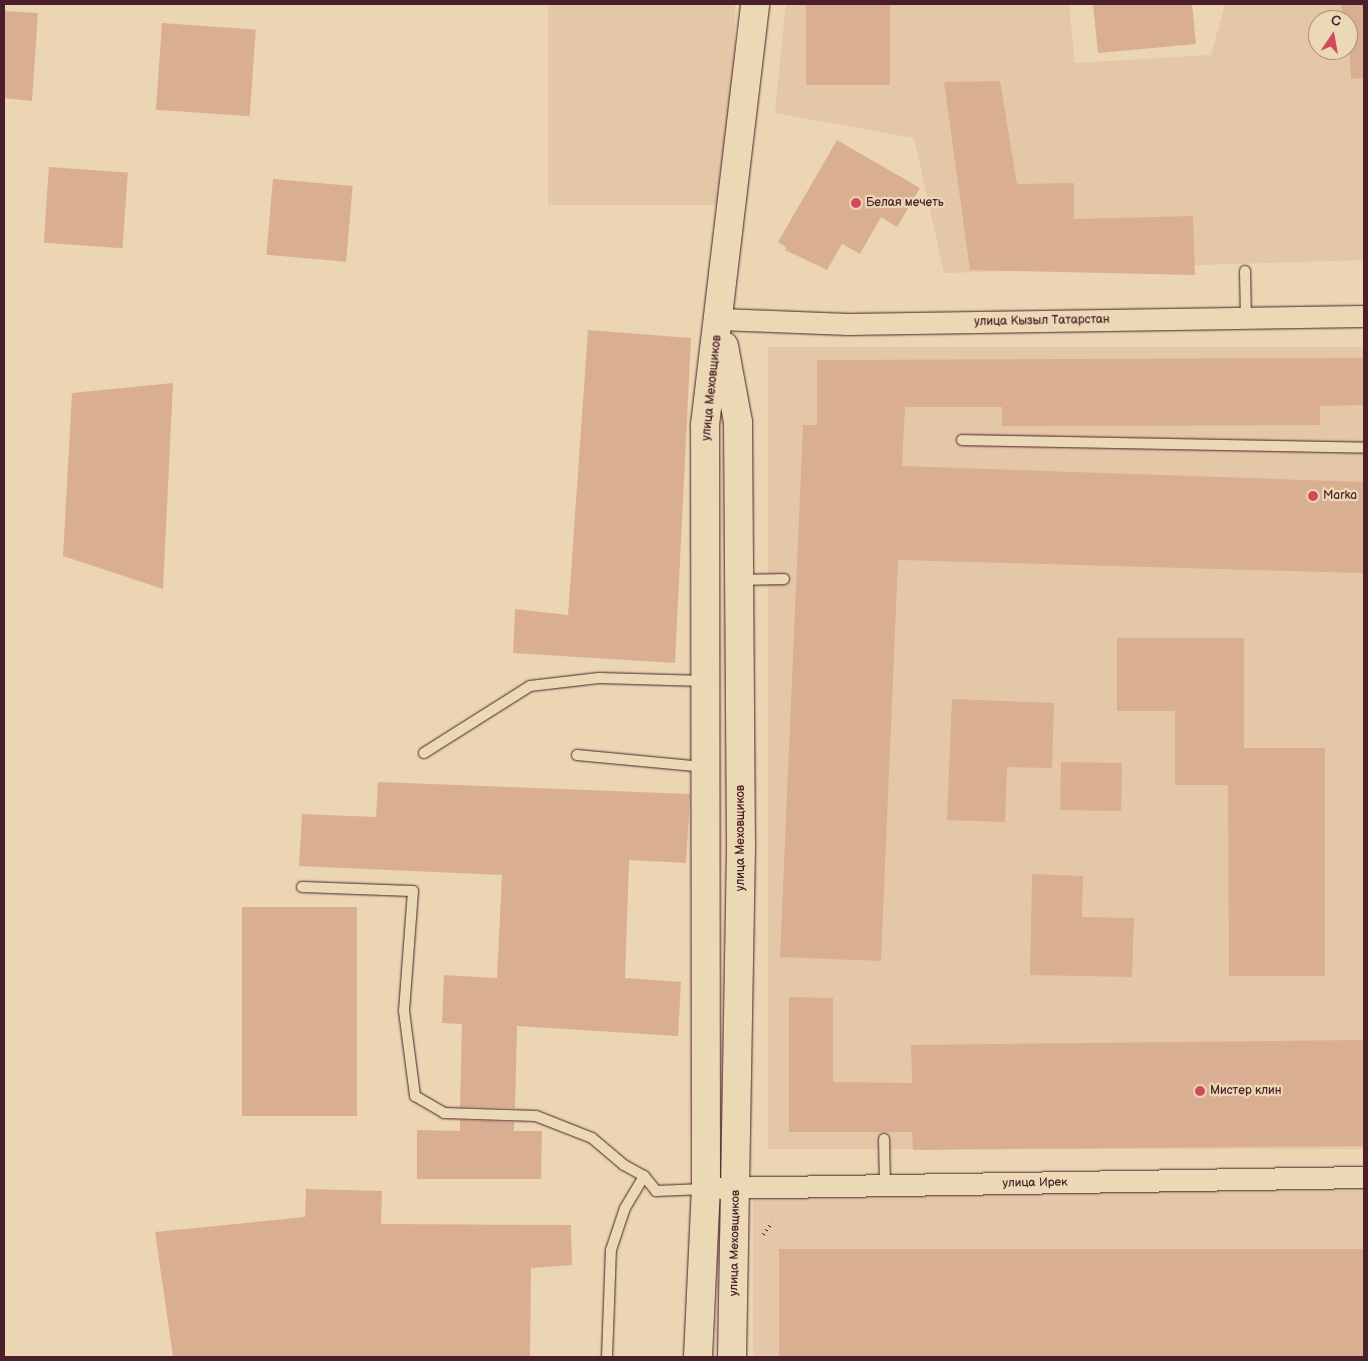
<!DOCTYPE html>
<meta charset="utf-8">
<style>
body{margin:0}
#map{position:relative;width:1368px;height:1361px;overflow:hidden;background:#ecd5b2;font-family:"Balsamiq Sans",sans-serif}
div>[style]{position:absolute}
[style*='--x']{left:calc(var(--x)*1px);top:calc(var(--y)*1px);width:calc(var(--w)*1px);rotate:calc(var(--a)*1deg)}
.built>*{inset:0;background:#e4c7a6;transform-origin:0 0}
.building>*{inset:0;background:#daaf91;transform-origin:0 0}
.path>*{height:3px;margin-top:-1.5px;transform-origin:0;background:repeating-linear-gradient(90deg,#4a1f2b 0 1px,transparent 0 5px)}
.roads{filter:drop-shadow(0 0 1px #4a1f2b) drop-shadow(0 0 1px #4a1f2b)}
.service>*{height:10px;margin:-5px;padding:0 5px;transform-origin:5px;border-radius:5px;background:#ebd9b6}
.minor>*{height:21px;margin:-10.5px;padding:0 10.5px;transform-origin:10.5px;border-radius:10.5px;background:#ebd9b6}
.secondary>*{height:28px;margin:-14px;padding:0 14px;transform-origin:14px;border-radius:14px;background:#ebd9b6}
.dots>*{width:14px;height:14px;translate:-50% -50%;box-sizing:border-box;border:2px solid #ebd9b6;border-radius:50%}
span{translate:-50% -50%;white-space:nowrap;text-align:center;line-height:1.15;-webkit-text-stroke:4.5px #ebd9b6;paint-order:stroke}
.poi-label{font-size:12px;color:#4a1f2b}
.left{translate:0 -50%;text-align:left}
.street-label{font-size:12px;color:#4a1f2b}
.frame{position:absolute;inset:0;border:5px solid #4a1f2b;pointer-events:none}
.north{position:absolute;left:1308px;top:10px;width:50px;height:50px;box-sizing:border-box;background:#ebd9b6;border:1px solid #ab8f7e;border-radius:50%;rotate:12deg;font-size:14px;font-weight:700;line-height:20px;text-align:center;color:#4a1f2b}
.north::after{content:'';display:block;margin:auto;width:18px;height:22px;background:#d1495b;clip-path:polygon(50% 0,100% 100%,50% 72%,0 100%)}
</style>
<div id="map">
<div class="built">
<div style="left:548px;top:4px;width:187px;height:201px"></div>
<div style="clip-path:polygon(evenodd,786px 4px,1069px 4px,1075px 63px,1211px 55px,1225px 4px,1364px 4px,1364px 260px,944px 273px,914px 138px,775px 113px,786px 4px,1318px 20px,1348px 20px,1348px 50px,1318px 50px,1318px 20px)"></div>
<div style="left:1364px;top:347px;width:802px;height:596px;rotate:90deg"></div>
<div style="left:1364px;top:1180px;width:177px;height:611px;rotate:90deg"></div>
</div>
<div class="building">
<div style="left:806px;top:4px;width:84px;height:81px"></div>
<div style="clip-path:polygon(1093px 4px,1192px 4px,1196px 44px,1098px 53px)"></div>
<div style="clip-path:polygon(1341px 4px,1364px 4px,1364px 78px,1351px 79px,1348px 20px,1343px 20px)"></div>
<div style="clip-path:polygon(4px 11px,38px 13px,32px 101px,4px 98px)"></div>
<div style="left:162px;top:23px;width:94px;height:87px;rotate:4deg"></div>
<div style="clip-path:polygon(1000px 81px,1017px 184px,1074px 183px,1074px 219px,1193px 216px,1195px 275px,970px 270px,944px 82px)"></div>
<div style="clip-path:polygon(837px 140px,920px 188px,897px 227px,881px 217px,860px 254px,842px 244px,827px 270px,785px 250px,786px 247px,778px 242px)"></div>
<div style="left:49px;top:167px;width:79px;height:76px;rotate:4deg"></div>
<div style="left:273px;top:179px;width:80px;height:76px;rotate:5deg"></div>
<div style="clip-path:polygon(588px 330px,691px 338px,675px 663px,513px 653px,515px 609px,568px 615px)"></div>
<div style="clip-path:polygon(1364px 358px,1364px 405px,1320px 406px,1320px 425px,1002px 426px,1002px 407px,905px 407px,902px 466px,1364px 482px,1364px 573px,898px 560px,881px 961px,780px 957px,803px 425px,817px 425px,817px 360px)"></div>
<div style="clip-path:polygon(173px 383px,163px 589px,63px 556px,72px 393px)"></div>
<div style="clip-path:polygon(1117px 638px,1244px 638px,1244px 748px,1325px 748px,1325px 976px,1229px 976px,1228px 785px,1175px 785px,1175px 711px,1117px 711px)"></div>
<div style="clip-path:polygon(952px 699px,1054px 703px,1052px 768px,1007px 767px,1005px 822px,947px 820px)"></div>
<div style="left:1061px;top:762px;width:61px;height:48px;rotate:1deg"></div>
<div style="clip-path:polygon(378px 782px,690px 794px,686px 863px,629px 860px,625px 978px,681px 982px,678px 1036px,517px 1026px,515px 1108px,460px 1107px,462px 1024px,442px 1023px,444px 975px,497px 978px,502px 875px,299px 866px,302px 814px,376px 817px)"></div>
<div style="clip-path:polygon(1032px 874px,1083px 876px,1082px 917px,1134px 918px,1132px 977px,1030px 975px)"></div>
<div style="left:242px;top:907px;width:115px;height:209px"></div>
<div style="clip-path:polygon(789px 997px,833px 998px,833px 1082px,912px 1083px,911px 1045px,1364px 1040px,1364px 1146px,913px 1150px,912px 1132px,789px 1132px)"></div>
<div style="clip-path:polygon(460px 1120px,514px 1122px,514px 1131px,542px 1131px,541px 1179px,417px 1179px,417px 1130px,460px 1131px)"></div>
<div style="clip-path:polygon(306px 1189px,382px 1191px,381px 1224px,571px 1225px,572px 1265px,531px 1268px,530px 1357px,173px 1357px,155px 1232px,305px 1217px)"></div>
<div style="left:779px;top:1249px;width:585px;height:108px"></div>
</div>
<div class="path">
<div style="--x:763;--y:1234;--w:15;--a:-53"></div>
</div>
<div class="roads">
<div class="service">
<div style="--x:1245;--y:271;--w:46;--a:88.8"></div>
<div style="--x:962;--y:440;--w:402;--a:1.1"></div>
<div style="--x:740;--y:580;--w:44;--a:-1.3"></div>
<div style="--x:424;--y:753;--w:125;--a:-32.3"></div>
<div style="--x:530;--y:686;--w:69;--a:-6.6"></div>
<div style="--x:599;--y:678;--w:106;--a:1.6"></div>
<div style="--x:577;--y:755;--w:129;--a:5.4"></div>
<div style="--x:302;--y:887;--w:111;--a:2.1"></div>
<div style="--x:413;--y:891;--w:120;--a:94.3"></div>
<div style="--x:404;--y:1011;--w:86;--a:82.6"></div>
<div style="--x:415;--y:1096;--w:34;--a:30"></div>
<div style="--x:444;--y:1113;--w:92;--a:1.9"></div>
<div style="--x:536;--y:1116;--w:60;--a:21.4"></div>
<div style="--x:592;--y:1138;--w:42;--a:40.2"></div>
<div style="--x:624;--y:1165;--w:23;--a:29"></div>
<div style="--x:644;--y:1176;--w:19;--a:51"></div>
<div style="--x:656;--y:1191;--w:48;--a:-2.4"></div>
<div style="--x:884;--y:1139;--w:47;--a:88.8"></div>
<div style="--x:607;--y:1357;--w:107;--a:-87.9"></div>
<div style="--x:611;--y:1250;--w:44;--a:-71.6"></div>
<div style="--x:625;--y:1208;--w:37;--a:-59"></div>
</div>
<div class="minor">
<div style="--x:720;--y:319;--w:128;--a:2.2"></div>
<div style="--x:848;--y:324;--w:516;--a:-0.89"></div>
<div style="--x:720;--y:1188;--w:644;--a:-0.98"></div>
</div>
<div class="secondary">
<div style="--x:724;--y:346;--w:77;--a:79.6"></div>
<div style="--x:738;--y:422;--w:425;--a:89.6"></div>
<div style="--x:741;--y:847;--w:510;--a:91.01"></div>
<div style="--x:698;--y:1357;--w:168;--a:-87.3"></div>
<div style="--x:706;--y:1189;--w:764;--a:-90.07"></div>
<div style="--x:705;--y:425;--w:424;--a:-83.2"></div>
</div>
</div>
<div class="dots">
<div style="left:856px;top:203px;background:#d1495b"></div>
<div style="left:1313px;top:496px;background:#d1495b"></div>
<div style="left:1200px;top:1091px;background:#d1495b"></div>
</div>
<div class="poi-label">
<span class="left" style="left:866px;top:203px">Белая мечеть</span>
<span class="left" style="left:1323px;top:496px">Marka</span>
<span class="left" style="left:1210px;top:1091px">Мистер клин</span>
</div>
<div class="street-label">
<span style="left:1042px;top:321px;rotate:-1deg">улица Кызыл Татарстан</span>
<span style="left:712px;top:388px;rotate:-84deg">улица Меховщиков</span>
<span style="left:741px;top:838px;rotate:-90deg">улица Меховщиков</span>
<span style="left:1035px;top:1183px;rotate:-1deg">улица Ирек</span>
<span style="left:735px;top:1243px;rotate:-89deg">улица Меховщиков</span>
</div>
<div class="frame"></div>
<div class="north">С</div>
</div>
